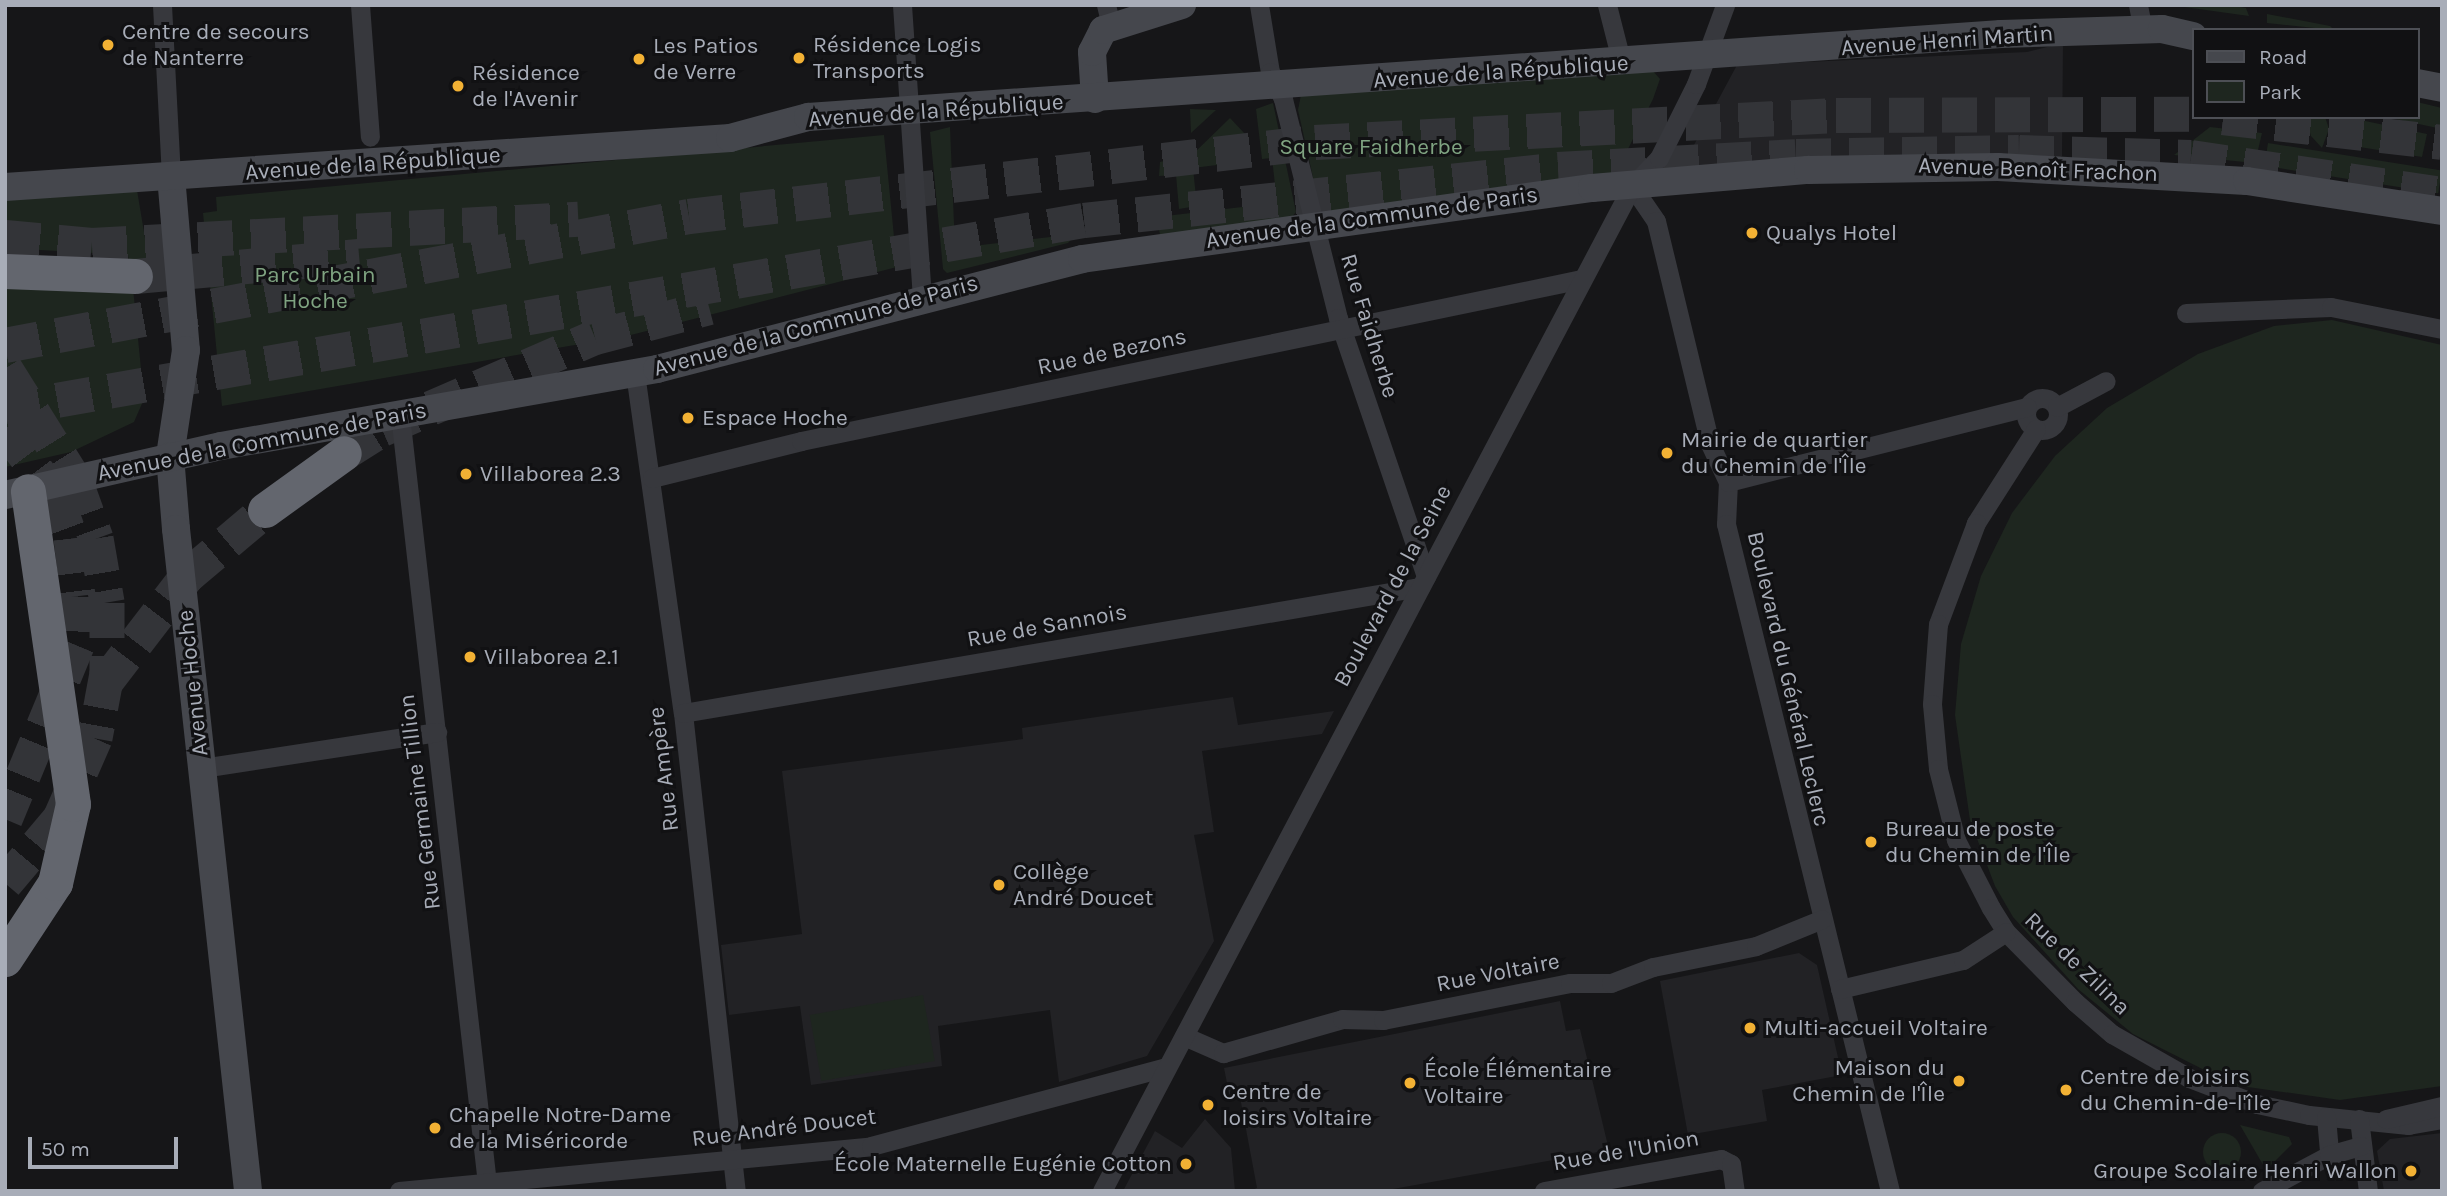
<!DOCTYPE html>
<meta charset="utf-8">
<style>
body{margin:0}
#map{position:relative;width:2447px;height:1196px;overflow:hidden;background:#161618;font-family:Karla,sans-serif}
div>[style]{position:absolute}
[style*='--x']{left:calc(var(--x)*1px);top:calc(var(--y)*1px);width:calc(var(--w)*1px);rotate:calc(var(--a)*1deg)}
.built>*{inset:0;background:#222225}
.green>*{inset:0;background:#1e261f;transform-origin:0 0}
.round{border-radius:50%}
.highway-tunnel>*{height:35px;margin-top:-17.5px;transform-origin:0;background:repeating-linear-gradient(90deg,#333438 0 35px,transparent 0 53px)}
.street>*{height:19px;margin:-9.5px;padding:0 9.5px;transform-origin:9.5px;border-radius:9.5px;background:#37383d}
.street>.ring{margin:-9.5px;padding:0;box-sizing:content-box;background:none;border:19px solid #37383d;border-radius:50%}
.secondary>*{height:28px;margin:-14px;padding:0 14px;transform-origin:14px;border-radius:14px;background:#45474d}
.highway>*{height:35px;margin:-17.5px;padding:0 17.5px;transform-origin:17.5px;border-radius:17.5px;background:#63666e}
.dots>*{width:19px;height:19px;translate:-50% -50%;box-sizing:border-box;border:4px solid #111113;border-radius:50%}
span{translate:-50% -50%;white-space:nowrap;text-align:center;line-height:1.15;-webkit-text-stroke:6px #111113;paint-order:stroke}
.poi-label{font-size:23px;color:#a8adb8}
.left{translate:0 -50%;text-align:left}
.right{translate:-100% -50%;text-align:right}
.street-label{font-size:23px;color:#a8adb8}
.park-label{font-size:23px;color:#7fa381}
.frame{position:absolute;inset:0;border:7px solid #a8adb8;pointer-events:none}
.legend{position:absolute;left:2192px;top:28px;width:228px;height:91px;box-sizing:border-box;background:#111113;border:2px solid #4d4f55;margin:0;padding:9px 12px;list-style:none;font-size:21px;color:#a8adb8}
.legend li{display:flex;align-items:center;gap:14px;height:35px}
.legend b{width:35px;border:2px solid #4d4f55}
.scale{position:absolute;left:28px;top:1137px;width:150px;height:32px;box-sizing:border-box;border:4px solid #a8adb8;border-top:0;padding-left:9px;font-size:21px;line-height:24px;white-space:nowrap;color:#a8adb8;-webkit-text-stroke:5px #111113;paint-order:stroke}
</style>
<div id="map">
<div class="built">
<div style="clip-path:polygon(2063px 43px,2062px 156px,2054px 161px,1681px 169px,1737px 65px,2027px 52px)"></div>
<div style="clip-path:polygon(1233px 697px,1238px 725px,1334px 711px,1322px 734px,1202px 751px,1214px 832px,1194px 835px,1214px 941px,1147px 1056px,1059px 1082px,1050px 1010px,938px 1026px,942px 1066px,811px 1085px,800px 1006px,729px 1015px,721px 945px,802px 934px,782px 771px,1023px 739px,1022px 728px)"></div>
<div style="clip-path:polygon(1799px 953px,1817px 965px,1842px 1075px,1762px 1090px,1767px 1121px,1688px 1135px,1660px 981px)"></div>
<div style="clip-path:polygon(1560px 1001px,1566px 1031px,1580px 1029px,1609px 1150px,1382px 1191px,1249px 1191px,1257px 1188px,1240px 1097px,1230px 1098px,1224px 1068px)"></div>
<div style="clip-path:polygon(1205px 1119px,1231px 1148px,1235px 1191px,1123px 1191px,1155px 1131px,1182px 1148px)"></div>
<div style="clip-path:polygon(2442px 1133px,2442px 1191px,2384px 1191px,2377px 1151px,2390px 1139px)"></div>
</div>
<div class="green">
<div style="clip-path:polygon(2170px 5px,2229px 5px,2246px 8px,2249px 16px)"></div>
<div style="clip-path:polygon(2267px 14px,2330px 26px,2334px 30px,2267px 23px)"></div>
<div style="clip-path:polygon(1653px 71px,1660px 79px,1653px 99px,1615px 175px,1329px 213px,1318px 200px,1298px 110px,1301px 95px)"></div>
<div style="clip-path:polygon(2417px 102px,2442px 108px,2442px 129px,2386px 117px,2417px 117px)"></div>
<div style="clip-path:polygon(1273px 103px,1296px 212px,1290px 219px,1160px 235px,1157px 217px,1277px 203px,1272px 158px,1262px 159px,1256px 109px)"></div>
<div style="clip-path:polygon(1190px 109px,1216px 110px,1191px 133px)"></div>
<div style="clip-path:polygon(2313px 117px,2325px 117px,2329px 129px,2322px 148px,2311px 136px,2307px 123px)"></div>
<div style="clip-path:polygon(1230px 118px,1246px 135px,1249px 161px,1193px 168px,1197px 206px,1179px 209px,1176px 175px,1159px 176px,1160px 162px,1193px 154px)"></div>
<div style="clip-path:polygon(2351px 118px,2427px 134px,2422px 157px,2347px 145px)"></div>
<div style="clip-path:polygon(950px 127px,955px 248px,1076px 234px,1068px 243px,947px 273px,943px 269px,930px 132px)"></div>
<div style="clip-path:polygon(2210px 127px,2262px 133px,2255px 163px,2174px 155px)"></div>
<div style="clip-path:polygon(884px 135px,897px 267px,627px 336px,222px 406px,203px 213px,217px 211px,216px 197px)"></div>
<div style="left:2268px;top:143px;width:176px;height:23px;rotate:9deg"></div>
<div style="clip-path:polygon(137px 190px,153px 286px,133px 288px,144px 399px,134px 422px,71px 452px,5px 467px,5px 273px,133px 287px,128px 255px,5px 248px,5px 197px)"></div>
<div style="clip-path:polygon(2332px 320px,2442px 345px,2442px 1086px,2340px 1100px,2234px 1085px,2133px 1034px,2078px 989px,2013px 917px,1995px 886px,1970px 820px,1955px 715px,1961px 644px,1981px 576px,2012px 513px,2055px 456px,2107px 408px,2198px 354px,2274px 326px)"></div>
<div style="left:923px;top:995px;width:67px;height:115px;rotate:80deg"></div>
<div style="clip-path:polygon(2240px 1125px,2289px 1137px,2292px 1144px,2266px 1170px)"></div>
<div class="round" style="left:2203px;top:1133px;width:38px;height:38px"></div>
</div>
<div class="highway-tunnel">
<div style="--x:2223;--y:117;--w:220;--a:6.5"></div>
<div style="--x:5;--y:237;--w:87;--a:5.3"></div>
<div style="--x:92;--y:245;--w:487;--a:-3.1"></div>
<div style="--x:135;--y:276;--w:225;--a:-5.1"></div>
<div style="--x:5;--y:345;--w:696;--a:-10.68"></div>
<div style="--x:689;--y:216;--w:630;--a:-6.74"></div>
<div style="--x:1315;--y:142;--w:522;--a:-2.97"></div>
<div style="--x:1836;--y:115;--w:357;--a:-0.2"></div>
<div style="--x:5;--y:368;--w:132;--a:58"></div>
<div style="--x:75;--y:480;--w:62;--a:70.1"></div>
<div style="--x:96;--y:538;--w:65;--a:80.2"></div>
<div style="--x:107;--y:602;--w:71;--a:90"></div>
<div style="--x:107;--y:673;--w:66;--a:100.5"></div>
<div style="--x:95;--y:738;--w:87;--a:113.6"></div>
<div style="--x:60;--y:818;--w:85;--a:130.2"></div>
<div style="--x:5;--y:409;--w:1095;--a:-9.94"></div>
<div style="--x:1084;--y:220;--w:477;--a:-6.1"></div>
<div style="--x:1558;--y:169;--w:238;--a:-3.1"></div>
<div style="--x:1796;--y:156;--w:223;--a:-1"></div>
<div style="--x:2019;--y:152;--w:172;--a:1.7"></div>
<div style="--x:2191;--y:157;--w:254;--a:8.4"></div>
<div style="--x:5;--y:428;--w:84;--a:53.3"></div>
<div style="--x:55;--y:495;--w:46;--a:69.6"></div>
<div style="--x:71;--y:538;--w:58;--a:83.1"></div>
<div style="--x:78;--y:596;--w:49;--a:91.2"></div>
<div style="--x:77;--y:645;--w:188;--a:112.5"></div>
<div style="--x:344;--y:453;--w:45;--a:-32.3"></div>
<div style="--x:382;--y:429;--w:232;--a:-23.4"></div>
<div style="--x:595;--y:337;--w:118;--a:-14.7"></div>
<div style="--x:104;--y:684;--w:136;--a:-52.5"></div>
<div style="--x:187;--y:576;--w:102;--a:-40.2"></div>
</div>
<div class="street">
<div style="--x:162;--y:5;--w:171;--a:87"></div>
<div style="--x:360;--y:5;--w:132;--a:85.7"></div>
<div style="--x:902;--y:5;--w:294;--a:86.1"></div>
<div style="--x:1106;--y:5;--w:21;--a:76"></div>
<div style="--x:1259;--y:5;--w:68;--a:80.7"></div>
<div style="--x:1270;--y:72;--w:30;--a:64"></div>
<div style="--x:1283;--y:99;--w:226;--a:75.9"></div>
<div style="--x:1338;--y:318;--w:273;--a:71.2"></div>
<div style="--x:1607;--y:5;--w:61;--a:75.7"></div>
<div style="--x:2138;--y:5;--w:25;--a:79"></div>
<div style="--x:1632;--y:186;--w:42;--a:55.6"></div>
<div style="--x:1656;--y:221;--w:229;--a:76.4"></div>
<div style="--x:1710;--y:444;--w:42;--a:64.7"></div>
<div style="--x:1728;--y:482;--w:42;--a:92.7"></div>
<div style="--x:1726;--y:524;--w:687;--a:76.19"></div>
<div style="--x:2186;--y:313;--w:145;--a:-2.4"></div>
<div style="--x:2331;--y:307;--w:113;--a:11.2"></div>
<div style="--x:635;--y:373;--w:343;--a:82"></div>
<div style="--x:683;--y:713;--w:481;--a:83.7"></div>
<div class="ring" style="left:2026px;top:398px;width:13px;height:13px"></div>
<div style="--x:2057;--y:407;--w:55;--a:-28"></div>
<div style="--x:400;--y:415;--w:773;--a:83.54"></div>
<div style="--x:2036;--y:429;--w:112;--a:122.6"></div>
<div style="--x:1976;--y:523;--w:108;--a:110.6"></div>
<div style="--x:1938;--y:624;--w:80;--a:94.3"></div>
<div style="--x:1932;--y:704;--w:65;--a:84.7"></div>
<div style="--x:1938;--y:769;--w:73;--a:75.8"></div>
<div style="--x:1956;--y:840;--w:76;--a:62.8"></div>
<div style="--x:1991;--y:908;--w:28;--a:58"></div>
<div style="--x:2006;--y:932;--w:98;--a:45.4"></div>
<div style="--x:2075;--y:1002;--w:49;--a:40.9"></div>
<div style="--x:2112;--y:1034;--w:89;--a:29.7"></div>
<div style="--x:2189;--y:1078;--w:73;--a:20.9"></div>
<div style="--x:2257;--y:1104;--w:53;--a:11.9"></div>
<div style="--x:2309;--y:1115;--w:100;--a:5.8"></div>
<div style="--x:2408;--y:1125;--w:35;--a:-10"></div>
<div style="--x:652;--y:478;--w:154;--a:-13.9"></div>
<div style="--x:801;--y:441;--w:798;--a:-11.72"></div>
<div style="--x:1728;--y:482;--w:308;--a:-14.1"></div>
<div style="--x:683;--y:713;--w:748;--a:-9.7"></div>
<div style="--x:202;--y:768;--w:238;--a:-8.7"></div>
<div style="--x:1840;--y:989;--w:126;--a:-13.3"></div>
<div style="--x:1963;--y:960;--w:51;--a:-33.1"></div>
<div style="--x:1184;--y:1036;--w:43;--a:23.6"></div>
<div style="--x:1223;--y:1053;--w:124;--a:-15.9"></div>
<div style="--x:1342;--y:1019;--w:41;--a:1.4"></div>
<div style="--x:1383;--y:1020;--w:191;--a:-11.2"></div>
<div style="--x:1570;--y:983;--w:41;--a:0"></div>
<div style="--x:1611;--y:983;--w:45;--a:-20.9"></div>
<div style="--x:1653;--y:967;--w:105;--a:-11.5"></div>
<div style="--x:1756;--y:946;--w:71;--a:-22.2"></div>
<div style="--x:2326;--y:1117;--w:38;--a:85"></div>
<div style="--x:2359;--y:1119;--w:73;--a:82.9"></div>
<div style="--x:2386;--y:1119;--w:57;--a:-13.1"></div>
<div style="--x:399;--y:1191;--w:474;--a:-5.4"></div>
<div style="--x:871;--y:1146;--w:305;--a:-15"></div>
<div style="--x:1102;--y:1191;--w:1136;--a:-62.19"></div>
<div style="--x:1632;--y:186;--w:39;--a:-46"></div>
<div style="--x:1659;--y:158;--w:83;--a:-63.4"></div>
<div style="--x:1696;--y:84;--w:84;--a:-69.8"></div>
<div style="--x:1544;--y:1191;--w:180;--a:-10.2"></div>
<div style="--x:1721;--y:1159;--w:11;--a:27"></div>
<div style="--x:1731;--y:1164;--w:27;--a:82"></div>
<div style="--x:2262;--y:1191;--w:76;--a:-28.2"></div>
<div style="--x:2329;--y:1155;--w:33;--a:-16"></div>
</div>
<div class="secondary">
<div style="--x:2417;--y:83;--w:25;--a:11"></div>
<div style="--x:1095;--y:99;--w:47;--a:-93.7"></div>
<div style="--x:1092;--y:52;--w:25;--a:-63"></div>
<div style="--x:1103;--y:30;--w:83;--a:-17.6"></div>
<div style="--x:171;--y:176;--w:175;--a:85.1"></div>
<div style="--x:186;--y:350;--w:107;--a:98.6"></div>
<div style="--x:170;--y:456;--w:73;--a:85.3"></div>
<div style="--x:176;--y:529;--w:666;--a:83.79"></div>
<div style="--x:5;--y:187;--w:727;--a:-3.87"></div>
<div style="--x:730;--y:138;--w:81;--a:-15.1"></div>
<div style="--x:808;--y:117;--w:1196;--a:-3.98"></div>
<div style="--x:2001;--y:34;--w:161;--a:-1.8"></div>
<div style="--x:2162;--y:29;--w:32;--a:13"></div>
<div style="--x:5;--y:495;--w:221;--a:-12.8"></div>
<div style="--x:221;--y:446;--w:443;--a:-10"></div>
<div style="--x:657;--y:369;--w:439;--a:-14.5"></div>
<div style="--x:1082;--y:259;--w:515;--a:-7.93"></div>
<div style="--x:1592;--y:188;--w:217;--a:-4.8"></div>
<div style="--x:1808;--y:170;--w:190;--a:-0.9"></div>
<div style="--x:1998;--y:167;--w:249;--a:3.2"></div>
<div style="--x:2247;--y:181;--w:197;--a:8.7"></div>
</div>
<div class="highway">
<div style="--x:5;--y:271;--w:130;--a:2.2"></div>
<div style="--x:265;--y:510;--w:97;--a:-35.8"></div>
<div style="--x:5;--y:959;--w:91;--a:-56.7"></div>
<div style="--x:55;--y:883;--w:81;--a:-77.2"></div>
<div style="--x:73;--y:804;--w:316;--a:-98.2"></div>
</div>
<div class="dots">
<div style="left:108px;top:45px;background:#f2b134"></div>
<div style="left:799px;top:58px;background:#f2b134"></div>
<div style="left:639px;top:59px;background:#f2b134"></div>
<div style="left:458px;top:86px;background:#f2b134"></div>
<div style="left:1752px;top:233px;background:#f2b134"></div>
<div style="left:688px;top:418px;background:#f2b134"></div>
<div style="left:1667px;top:453px;background:#f2b134"></div>
<div style="left:466px;top:474px;background:#f2b134"></div>
<div style="left:470px;top:657px;background:#f2b134"></div>
<div style="left:1871px;top:842px;background:#f2b134"></div>
<div style="left:999px;top:885px;background:#f2b134"></div>
<div style="left:1750px;top:1028px;background:#f2b134"></div>
<div style="left:1959px;top:1081px;background:#f2b134"></div>
<div style="left:1410px;top:1083px;background:#f2b134"></div>
<div style="left:2066px;top:1090px;background:#f2b134"></div>
<div style="left:1208px;top:1105px;background:#f2b134"></div>
<div style="left:435px;top:1128px;background:#f2b134"></div>
<div style="left:1186px;top:1164px;background:#f2b134"></div>
<div style="left:2411px;top:1171px;background:#f2b134"></div>
</div>
<div class="poi-label">
<span class="left" style="left:122px;top:45px">Centre de secours<br>de Nanterre</span>
<span class="left" style="left:813px;top:58px">Résidence Logis<br>Transports</span>
<span class="left" style="left:653px;top:59px">Les Patios<br>de Verre</span>
<span class="left" style="left:472px;top:86px">Résidence<br>de l'Avenir</span>
<span class="left" style="left:1766px;top:233px">Qualys Hotel</span>
<span class="left" style="left:702px;top:418px">Espace Hoche</span>
<span class="left" style="left:1681px;top:453px">Mairie de quartier<br>du Chemin de l'Île</span>
<span class="left" style="left:480px;top:474px">Villaborea 2.3</span>
<span class="left" style="left:484px;top:657px">Villaborea 2.1</span>
<span class="left" style="left:1885px;top:842px">Bureau de poste<br>du Chemin de l'Île</span>
<span class="left" style="left:1013px;top:885px">Collège<br>André Doucet</span>
<span class="left" style="left:1764px;top:1028px">Multi-accueil Voltaire</span>
<span class="right" style="left:1945px;top:1081px">Maison du<br>Chemin de l'Île</span>
<span class="left" style="left:1424px;top:1083px">École Élémentaire<br>Voltaire</span>
<span class="left" style="left:2080px;top:1090px">Centre de loisirs<br>du Chemin-de-l'île</span>
<span class="left" style="left:1222px;top:1105px">Centre de<br>loisirs Voltaire</span>
<span class="left" style="left:449px;top:1128px">Chapelle Notre-Dame<br>de la Miséricorde</span>
<span class="right" style="left:1172px;top:1164px">École Maternelle Eugénie Cotton</span>
<span class="right" style="left:2397px;top:1171px">Groupe Scolaire Henri Wallon</span>
</div>
<div class="street-label">
<span style="left:1947px;top:41px;rotate:-4deg">Avenue Henri Martin</span>
<span style="left:1501px;top:72px;rotate:-4deg">Avenue de la République</span>
<span style="left:936px;top:111px;rotate:-4deg">Avenue de la République</span>
<span style="left:373px;top:164px;rotate:-4deg">Avenue de la République</span>
<span style="left:2038px;top:170px;rotate:2deg">Avenue Benoît Frachon</span>
<span style="left:1372px;top:218px;rotate:-8deg">Avenue de la Commune de Paris</span>
<span style="left:816px;top:326px;rotate:-15deg">Avenue de la Commune de Paris</span>
<span style="left:1369px;top:326px;rotate:73deg">Rue Faidherbe</span>
<span style="left:1112px;top:352px;rotate:-12deg">Rue de Bezons</span>
<span style="left:262px;top:442px;rotate:-11deg">Avenue de la Commune de Paris</span>
<span style="left:1393px;top:586px;rotate:-62deg">Boulevard de la Seine</span>
<span style="left:1047px;top:626px;rotate:-10deg">Rue de Sannois</span>
<span style="left:1788px;top:679px;rotate:77deg">Boulevard du Général Leclerc</span>
<span style="left:193px;top:683px;rotate:-96deg">Avenue Hoche</span>
<span style="left:664px;top:769px;rotate:-97deg">Rue Ampère</span>
<span style="left:420px;top:802px;rotate:-97deg">Rue Germaine Tillion</span>
<span style="left:2077px;top:964px;rotate:44deg">Rue de Zilina</span>
<span style="left:1498px;top:973px;rotate:-11deg">Rue Voltaire</span>
<span style="left:784px;top:1128px;rotate:-7deg">Rue André Doucet</span>
<span style="left:1626px;top:1151px;rotate:-10deg">Rue de l'Union</span>
</div>
<div class="park-label">
<span style="left:1371px;top:147px">Square Faidherbe</span>
<span style="left:315px;top:288px">Parc Urbain<br>Hoche</span>
</div>
<div class="frame"></div>
<ul class="legend">
<li><b style="height:9px;background:#45474d"></b>Road</li>
<li><b style="height:19px;background:#1e261f"></b>Park</li>
</ul>
<div class="scale">50 m</div>
</div>
